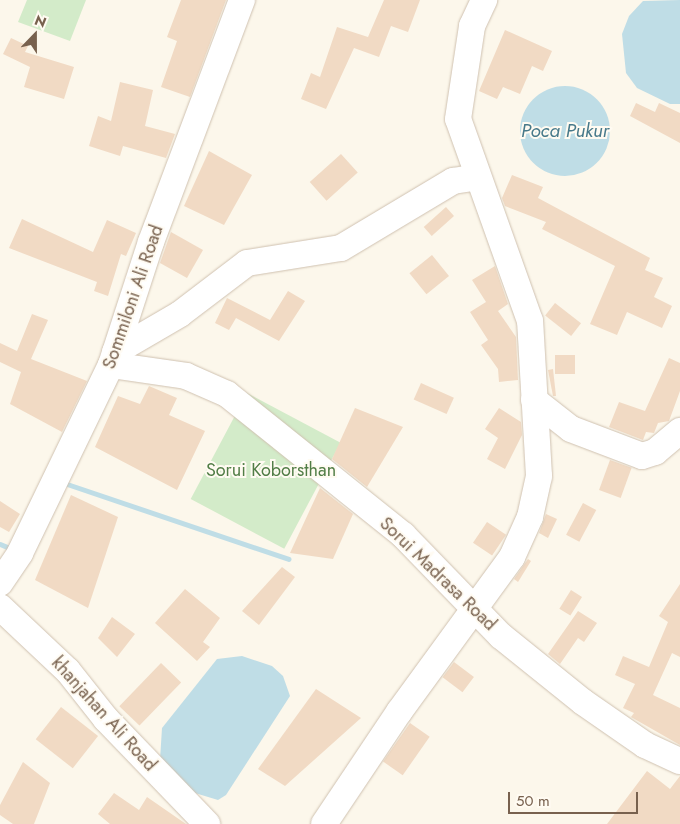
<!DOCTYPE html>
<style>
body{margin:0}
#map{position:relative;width:680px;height:824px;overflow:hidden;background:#fcf7eb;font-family:Jost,sans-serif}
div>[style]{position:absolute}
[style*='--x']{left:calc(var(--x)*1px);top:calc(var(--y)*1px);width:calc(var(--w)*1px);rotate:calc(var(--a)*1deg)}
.green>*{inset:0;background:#d3ebc9;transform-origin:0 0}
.water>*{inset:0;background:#bfdde6}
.round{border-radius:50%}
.stream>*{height:5px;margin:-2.5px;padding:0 2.5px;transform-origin:2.5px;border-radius:2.5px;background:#bfdde6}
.building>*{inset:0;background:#f1dac4;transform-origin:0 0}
.roads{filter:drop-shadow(0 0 1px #cfc1b0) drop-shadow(0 0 1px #cfc1b0)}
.minor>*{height:26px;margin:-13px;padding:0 13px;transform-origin:13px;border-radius:13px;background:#fff}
span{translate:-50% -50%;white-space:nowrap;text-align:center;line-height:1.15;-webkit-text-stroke:4px #fffbf2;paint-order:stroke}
.street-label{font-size:18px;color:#78614e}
.park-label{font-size:18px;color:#517d46}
.water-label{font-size:19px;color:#47798a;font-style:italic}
.north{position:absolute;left:10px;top:10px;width:50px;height:50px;-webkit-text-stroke:4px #fffbf2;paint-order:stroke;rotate:22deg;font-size:14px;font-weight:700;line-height:20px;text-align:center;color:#78614e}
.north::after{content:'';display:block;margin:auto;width:18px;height:22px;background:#78614e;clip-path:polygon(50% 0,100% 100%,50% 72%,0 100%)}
.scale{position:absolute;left:508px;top:792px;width:130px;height:22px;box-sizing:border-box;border:2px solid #78614e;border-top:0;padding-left:6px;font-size:15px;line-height:18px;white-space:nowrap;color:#78614e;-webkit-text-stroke:4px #fffbf2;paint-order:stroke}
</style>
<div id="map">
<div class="green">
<div style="clip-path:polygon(27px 0,86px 0,70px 41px,18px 22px)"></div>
<div style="left:247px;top:393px;width:106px;height:120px;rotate:28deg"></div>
</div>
<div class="water">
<div style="clip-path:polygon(680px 0,680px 104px,670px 104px,637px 88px,626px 73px,622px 34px,629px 16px,643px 1px)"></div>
<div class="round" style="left:520px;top:86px;width:90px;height:90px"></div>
<div style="clip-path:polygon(242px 656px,272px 666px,283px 676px,290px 696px,226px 795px,218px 800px,185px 790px,160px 760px,162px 728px,217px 659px)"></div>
</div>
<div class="stream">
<div style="--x:64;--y:483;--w:237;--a:18.7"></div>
<div style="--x:0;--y:544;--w:15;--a:23"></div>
</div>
<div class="building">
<div style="clip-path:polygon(181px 0,226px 0,190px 97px,161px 87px,177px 41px,167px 37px)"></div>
<div style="clip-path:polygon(384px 0,420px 0,408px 32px,391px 26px,379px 57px,354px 48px,326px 109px,301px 99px,311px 73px,320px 77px,337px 27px,368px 37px)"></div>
<div style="clip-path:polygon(505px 30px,552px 51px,543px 71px,532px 66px,520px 94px,503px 87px,497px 99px,479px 91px)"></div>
<div style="clip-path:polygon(11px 38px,28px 46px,25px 52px,74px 67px,64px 99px,24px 87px,30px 67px,3px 54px)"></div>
<div style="clip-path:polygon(120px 82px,153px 90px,145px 126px,175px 134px,166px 158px,123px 146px,120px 156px,89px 146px,98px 116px,111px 121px)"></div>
<div style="clip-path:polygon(636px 103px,655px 112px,659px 103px,680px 113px,680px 143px,630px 116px)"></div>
<div style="clip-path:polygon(209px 151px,252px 175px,224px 225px,184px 206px)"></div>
<div style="left:341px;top:154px;width:25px;height:42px;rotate:48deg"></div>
<div style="clip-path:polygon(512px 175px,543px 187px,538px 198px,650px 258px,645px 270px,663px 278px,654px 297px,672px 306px,662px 328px,627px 312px,617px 335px,590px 324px,615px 266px,542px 229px,546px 222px,505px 206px,502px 198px)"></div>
<div style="left:446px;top:207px;width:12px;height:30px;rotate:48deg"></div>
<div style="clip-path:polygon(22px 219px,93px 252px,107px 220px,136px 233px,126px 256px,121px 254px,108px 296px,94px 291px,97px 282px,9px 248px)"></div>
<div style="clip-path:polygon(171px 232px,203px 250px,187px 278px,160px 263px)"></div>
<div style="left:432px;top:255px;width:27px;height:29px;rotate:51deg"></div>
<div style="clip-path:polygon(495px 266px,508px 304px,498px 311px,516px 337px,518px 380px,499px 382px,498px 369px,481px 345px,488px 340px,470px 312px,486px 302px,472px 280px)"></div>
<div style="clip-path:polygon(288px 291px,305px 301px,279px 341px,236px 318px,229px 330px,215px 323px,227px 298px,270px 320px)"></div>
<div style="left:555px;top:303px;width:33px;height:16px;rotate:38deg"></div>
<div style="clip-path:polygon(32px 314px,48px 320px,31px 359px,87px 381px,62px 432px,10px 404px,21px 372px,0 362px,0 343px,17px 351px)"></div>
<div style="left:555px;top:355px;width:20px;height:19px"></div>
<div style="clip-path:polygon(669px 358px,680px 363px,680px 391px,669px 421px,658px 423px,654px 433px,646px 432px,643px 440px,609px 427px,619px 402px,645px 411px)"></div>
<div style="clip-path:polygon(553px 369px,556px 396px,553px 396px,548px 370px)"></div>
<div style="left:421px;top:383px;width:36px;height:18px;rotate:24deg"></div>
<div style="clip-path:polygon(149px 386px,177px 398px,169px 415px,205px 431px,177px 490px,95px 447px,118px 396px,140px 404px)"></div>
<div style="clip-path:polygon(355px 408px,403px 427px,367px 487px,332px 459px)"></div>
<div style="clip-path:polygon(499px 408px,521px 422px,522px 435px,505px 469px,487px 459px,498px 438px,485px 429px)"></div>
<div style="left:610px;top:460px;width:23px;height:32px;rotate:20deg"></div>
<div style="clip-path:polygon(320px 488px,353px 514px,333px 559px,290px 553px)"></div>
<div style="clip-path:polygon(71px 495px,118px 517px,88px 608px,35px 580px)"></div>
<div style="clip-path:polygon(0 501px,20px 514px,9px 532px,0 527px)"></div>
<div style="left:583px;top:503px;width:15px;height:36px;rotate:28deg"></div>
<div style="clip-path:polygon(546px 514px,557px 519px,548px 538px,539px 533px)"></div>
<div style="left:487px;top:522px;width:23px;height:25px;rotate:34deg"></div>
<div style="clip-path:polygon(528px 559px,531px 561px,518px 582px,514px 579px)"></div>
<div style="clip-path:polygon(282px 567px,295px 577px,259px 625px,242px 611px)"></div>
<div style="clip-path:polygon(680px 584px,680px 657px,672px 653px,653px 695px,680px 708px,680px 745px,631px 717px,634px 713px,623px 708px,635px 684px,615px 675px,623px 656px,649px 667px,668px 622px,659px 616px)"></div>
<div style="clip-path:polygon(185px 589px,220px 618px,203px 642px,210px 647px,197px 661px,155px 623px)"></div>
<div style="left:571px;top:590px;width:13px;height:22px;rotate:32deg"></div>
<div style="clip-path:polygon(578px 611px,597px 623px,584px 642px,578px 638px,560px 664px,548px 654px)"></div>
<div style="clip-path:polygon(112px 617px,135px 634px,117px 657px,98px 638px)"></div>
<div style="left:454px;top:662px;width:25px;height:19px;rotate:37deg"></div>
<div style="left:161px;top:663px;width:28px;height:60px;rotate:44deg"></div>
<div style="clip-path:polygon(316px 689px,361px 718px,285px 786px,258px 769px)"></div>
<div style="left:61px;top:707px;width:47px;height:41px;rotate:38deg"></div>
<div style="left:410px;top:723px;width:24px;height:47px;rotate:35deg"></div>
<div style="clip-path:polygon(23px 762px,50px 783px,34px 824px,13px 824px,0 815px,0 805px)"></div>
<div style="clip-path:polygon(647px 771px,670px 789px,680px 776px,680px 824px,607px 824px)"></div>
<div style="clip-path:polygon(114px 793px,139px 810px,147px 797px,186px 824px,110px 824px,98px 814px)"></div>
</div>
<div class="roads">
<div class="minor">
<div style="--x:115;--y:352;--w:75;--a:-30.3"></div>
<div style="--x:180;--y:314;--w:84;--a:-37.3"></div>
<div style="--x:247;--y:263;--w:95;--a:-9.1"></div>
<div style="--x:341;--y:248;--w:131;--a:-30.9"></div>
<div style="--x:453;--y:181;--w:25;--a:-9"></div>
<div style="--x:111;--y:365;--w:76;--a:8.3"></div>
<div style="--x:186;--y:376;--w:45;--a:23.7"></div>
<div style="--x:227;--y:394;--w:226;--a:38.7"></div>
<div style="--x:403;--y:535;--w:141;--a:45.9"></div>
<div style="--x:501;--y:636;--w:105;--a:38.8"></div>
<div style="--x:583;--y:702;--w:75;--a:34.7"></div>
<div style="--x:645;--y:745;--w:38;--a:25"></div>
<div style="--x:534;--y:400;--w:47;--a:38.1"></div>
<div style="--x:571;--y:429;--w:76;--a:20.8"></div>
<div style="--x:642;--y:456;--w:14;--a:-17"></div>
<div style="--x:655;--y:452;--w:33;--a:-40"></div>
<div style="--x:0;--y:583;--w:36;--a:-56"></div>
<div style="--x:20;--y:553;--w:209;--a:-64.2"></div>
<div style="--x:111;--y:365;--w:129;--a:-72"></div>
<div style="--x:151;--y:242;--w:259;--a:-69.4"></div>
<div style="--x:0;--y:607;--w:93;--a:43.3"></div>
<div style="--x:68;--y:671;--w:61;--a:51.6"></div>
<div style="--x:106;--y:719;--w:146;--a:46.1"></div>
<div style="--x:324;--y:824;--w:135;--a:-56.2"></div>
<div style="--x:399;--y:712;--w:192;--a:-53.9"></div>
<div style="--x:512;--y:557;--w:44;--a:-65.8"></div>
<div style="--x:530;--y:517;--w:42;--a:-77.6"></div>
<div style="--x:539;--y:476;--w:155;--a:-93.3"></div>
<div style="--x:530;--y:321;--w:214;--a:-109.6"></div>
<div style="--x:458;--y:119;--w:94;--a:-81.4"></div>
<div style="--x:472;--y:26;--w:29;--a:-65"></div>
</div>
</div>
<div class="street-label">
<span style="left:133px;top:297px;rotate:-71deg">Sommiloni Ali Road</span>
<span style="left:438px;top:574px;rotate:44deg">Sorui Madrasa Road</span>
<span style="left:104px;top:714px;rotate:48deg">khanjahan Ali Road</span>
</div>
<div class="park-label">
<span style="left:271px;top:470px">Sorui Koborsthan</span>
</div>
<div class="water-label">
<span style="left:565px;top:131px">Poca Pukur</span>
</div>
<div class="north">N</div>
<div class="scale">50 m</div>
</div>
